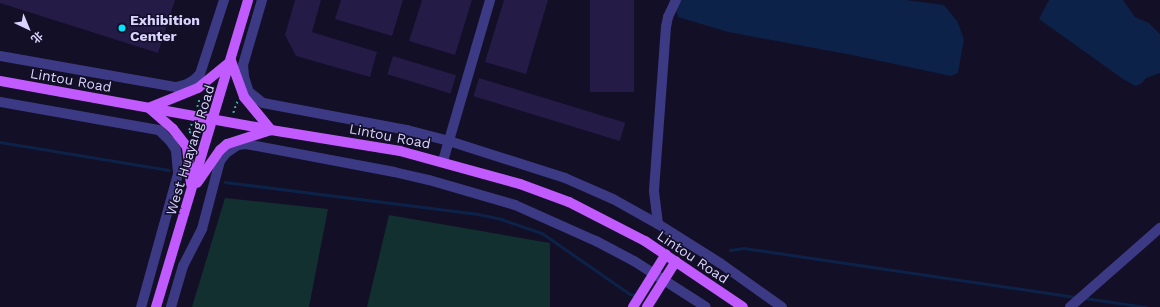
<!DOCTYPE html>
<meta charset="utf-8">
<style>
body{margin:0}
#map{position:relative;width:1160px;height:307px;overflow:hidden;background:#130f26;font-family:"Work Sans","Noto Sans SC",sans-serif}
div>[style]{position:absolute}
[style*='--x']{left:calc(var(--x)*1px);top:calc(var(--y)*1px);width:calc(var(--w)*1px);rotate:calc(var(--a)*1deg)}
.green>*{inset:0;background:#12302f}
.water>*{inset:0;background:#0c2248}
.stream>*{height:2.5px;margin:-1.25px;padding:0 1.25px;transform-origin:1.25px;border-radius:1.25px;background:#0c2248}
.building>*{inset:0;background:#241b47;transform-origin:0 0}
.path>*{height:1.5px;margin-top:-0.75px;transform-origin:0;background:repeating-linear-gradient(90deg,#2fb8b0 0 2px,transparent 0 5px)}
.minor>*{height:10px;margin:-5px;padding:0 5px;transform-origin:5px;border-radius:5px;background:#3d3a85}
.major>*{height:10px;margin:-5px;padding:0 5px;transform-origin:5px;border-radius:5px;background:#c25bff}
.dots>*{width:11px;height:11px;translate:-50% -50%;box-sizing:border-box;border:2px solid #130f26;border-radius:50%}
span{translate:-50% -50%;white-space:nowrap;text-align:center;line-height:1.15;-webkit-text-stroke:3px #130f26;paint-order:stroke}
.poi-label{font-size:14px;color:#d9d4ff;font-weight:700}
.left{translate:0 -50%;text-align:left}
.street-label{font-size:14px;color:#d9d4ff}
.north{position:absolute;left:8px;top:8px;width:40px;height:40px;-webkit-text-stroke:3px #130f26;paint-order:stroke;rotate:136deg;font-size:11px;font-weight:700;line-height:16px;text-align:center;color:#d9d4ff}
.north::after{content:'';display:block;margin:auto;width:14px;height:18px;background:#d9d4ff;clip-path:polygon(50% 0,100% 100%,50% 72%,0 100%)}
</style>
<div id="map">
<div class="green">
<div style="clip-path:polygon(225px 198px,328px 209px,309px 307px,192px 307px)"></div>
<div style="clip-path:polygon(389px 215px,550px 243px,550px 307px,367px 307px)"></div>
</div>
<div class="water">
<div style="clip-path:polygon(678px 0,906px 0,944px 5px,957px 21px,964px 39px,958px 73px,951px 76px,857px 56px,728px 32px,678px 17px,675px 6px)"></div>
<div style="clip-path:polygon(1049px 0,1123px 0,1135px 17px,1149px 23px,1160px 34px,1160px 73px,1146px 78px,1142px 83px,1136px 86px,1123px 79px,1039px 19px)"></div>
</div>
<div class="stream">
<div style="--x:0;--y:142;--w:171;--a:9.4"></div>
<div style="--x:225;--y:182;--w:255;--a:7.2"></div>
<div style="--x:478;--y:214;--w:24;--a:12"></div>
<div style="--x:501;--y:219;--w:43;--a:18.9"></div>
<div style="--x:542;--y:233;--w:107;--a:34.7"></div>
<div style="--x:630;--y:294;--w:5;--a:11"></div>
<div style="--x:730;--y:250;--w:14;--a:-8"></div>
<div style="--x:744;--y:248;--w:336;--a:8.4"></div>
<div style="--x:1085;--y:298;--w:62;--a:8.4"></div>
</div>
<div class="building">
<div style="clip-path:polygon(0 0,175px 0,158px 53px,0 3px)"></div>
<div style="clip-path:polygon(295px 0,321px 0,312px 32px,377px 52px,370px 77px,296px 56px,285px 35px)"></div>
<div style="clip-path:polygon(341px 0,403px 0,392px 36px,335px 19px)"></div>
<div style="clip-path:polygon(422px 0,472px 0,455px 55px,409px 41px)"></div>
<div style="clip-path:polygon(504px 0,548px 0,526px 74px,485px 62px)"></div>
<div style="left:590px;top:0;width:44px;height:92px"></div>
<div style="left:393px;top:56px;width:66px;height:19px;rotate:17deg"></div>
<div style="left:479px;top:78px;width:153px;height:19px;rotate:17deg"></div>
</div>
<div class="path">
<div style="--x:197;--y:107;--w:10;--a:-73"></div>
<div style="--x:233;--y:113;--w:12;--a:-70"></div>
<div style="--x:192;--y:124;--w:9;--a:111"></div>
<div style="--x:189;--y:132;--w:10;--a:11"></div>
</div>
<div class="minor">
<div style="--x:262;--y:0;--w:68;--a:106.3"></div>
<div style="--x:243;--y:65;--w:12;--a:85"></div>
<div style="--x:244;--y:77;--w:16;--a:72"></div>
<div style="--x:249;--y:92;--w:18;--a:38"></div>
<div style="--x:263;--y:103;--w:147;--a:10.6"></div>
<div style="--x:407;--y:130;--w:43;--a:14.7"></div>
<div style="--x:449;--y:141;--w:122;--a:17.7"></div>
<div style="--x:565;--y:178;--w:52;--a:23.6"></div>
<div style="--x:613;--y:199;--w:51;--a:29.1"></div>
<div style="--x:658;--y:224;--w:73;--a:32.2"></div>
<div style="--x:720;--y:263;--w:76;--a:35.4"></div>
<div style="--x:0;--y:56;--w:179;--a:10"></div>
<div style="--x:176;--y:87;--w:9;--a:-13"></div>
<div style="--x:185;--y:85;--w:10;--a:-29"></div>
<div style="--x:194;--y:80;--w:8;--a:-45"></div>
<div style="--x:200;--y:74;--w:78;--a:-72"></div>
<div style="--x:0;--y:102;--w:161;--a:10"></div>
<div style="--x:159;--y:130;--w:17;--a:45"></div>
<div style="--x:171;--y:142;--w:9;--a:58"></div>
<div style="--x:176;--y:150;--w:24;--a:85"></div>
<div style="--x:178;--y:174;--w:138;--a:105.5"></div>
<div style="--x:443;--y:161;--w:168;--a:-73.7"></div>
<div style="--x:658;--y:224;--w:34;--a:-97"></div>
<div style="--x:654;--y:190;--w:163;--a:-85.8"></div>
<div style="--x:666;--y:27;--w:10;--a:-79"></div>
<div style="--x:668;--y:17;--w:19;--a:-65"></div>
<div style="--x:171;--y:307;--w:43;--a:-73.7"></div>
<div style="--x:183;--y:266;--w:42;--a:-62.8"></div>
<div style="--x:202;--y:229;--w:70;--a:-75.2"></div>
<div style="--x:220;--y:161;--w:10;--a:-53"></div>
<div style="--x:226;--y:153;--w:14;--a:-34"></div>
<div style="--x:238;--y:145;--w:8;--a:-7"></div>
<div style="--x:246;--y:144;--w:151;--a:10.7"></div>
<div style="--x:394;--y:172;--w:36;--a:13"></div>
<div style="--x:429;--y:180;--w:90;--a:16.2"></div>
<div style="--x:515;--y:205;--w:89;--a:24"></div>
<div style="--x:596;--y:241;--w:43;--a:27.8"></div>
<div style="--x:634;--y:261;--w:85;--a:32.6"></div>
<div style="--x:1070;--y:307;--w:120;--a:-41.3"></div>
</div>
<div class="major">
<div style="--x:0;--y:81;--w:275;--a:10.2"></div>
<div style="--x:271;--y:130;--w:131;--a:9.2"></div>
<div style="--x:400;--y:151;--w:124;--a:15.4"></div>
<div style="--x:520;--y:184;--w:52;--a:20.2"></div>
<div style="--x:569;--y:202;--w:85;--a:27.2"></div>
<div style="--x:645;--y:241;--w:118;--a:34"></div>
<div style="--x:151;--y:107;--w:51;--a:-22"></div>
<div style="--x:198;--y:88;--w:43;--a:-39.3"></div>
<div style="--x:231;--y:61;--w:38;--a:70"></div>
<div style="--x:244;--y:97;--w:43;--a:50.7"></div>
<div style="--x:271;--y:130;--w:46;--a:162.3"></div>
<div style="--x:227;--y:144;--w:9;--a:139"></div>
<div style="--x:220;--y:150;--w:40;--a:124.9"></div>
<div style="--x:149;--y:108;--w:32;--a:41"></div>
<div style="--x:173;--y:129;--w:23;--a:52"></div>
<div style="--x:187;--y:147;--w:37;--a:84"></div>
<div style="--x:156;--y:307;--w:320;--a:-73.3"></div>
<div style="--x:633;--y:307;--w:62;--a:-58.1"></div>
<div style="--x:647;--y:307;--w:54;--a:-57.8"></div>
</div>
<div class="dots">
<div style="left:122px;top:28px;background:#00e5ff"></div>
</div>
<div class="poi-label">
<span class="left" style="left:130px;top:28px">Exhibition<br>Center</span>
</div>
<div class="street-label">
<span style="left:71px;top:80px;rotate:10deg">Lintou Road</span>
<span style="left:390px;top:136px;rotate:11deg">Lintou Road</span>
<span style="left:190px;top:150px;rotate:-73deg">West Huayang Road</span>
<span style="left:693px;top:257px;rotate:34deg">Lintou Road</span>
</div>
<div class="north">北</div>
</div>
